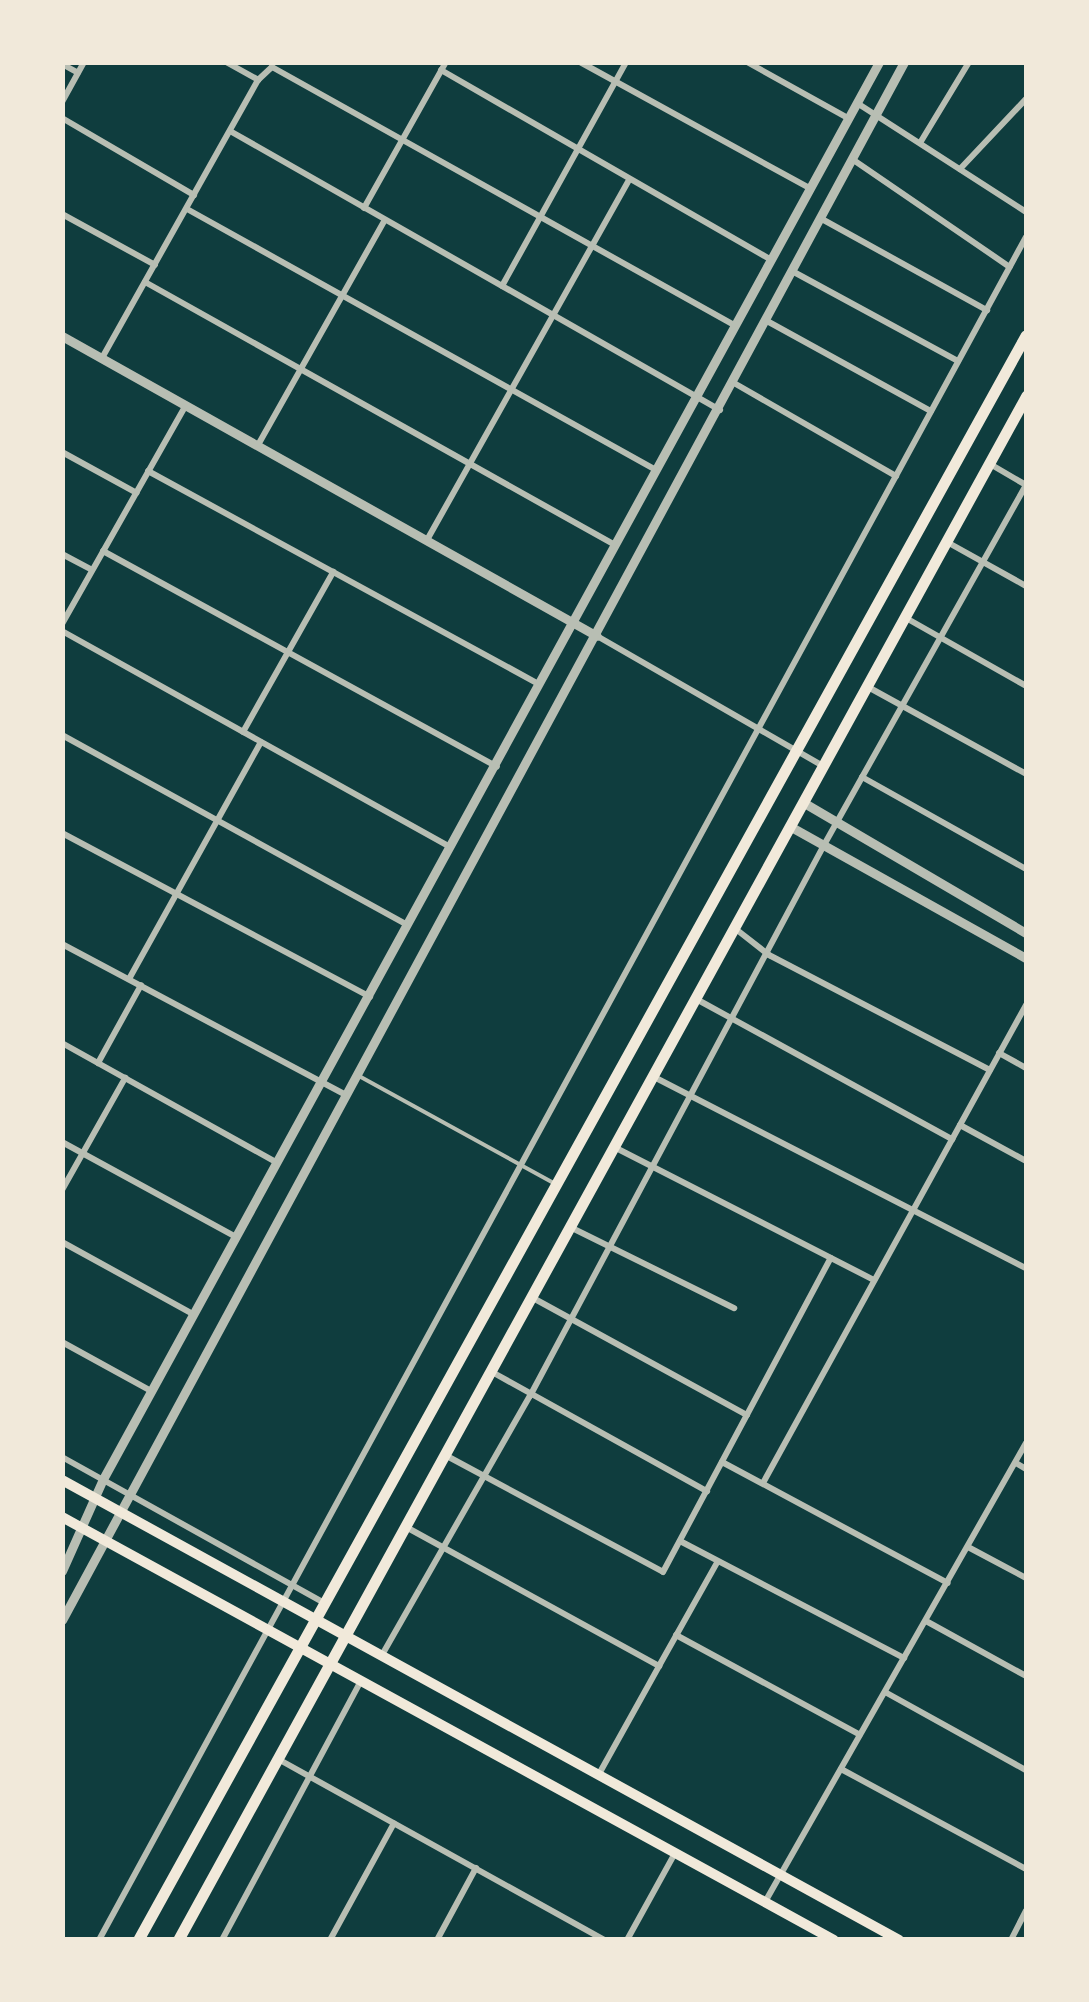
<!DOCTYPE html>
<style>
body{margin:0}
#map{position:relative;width:1089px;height:2002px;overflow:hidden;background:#0f3d3e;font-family:Spectral,serif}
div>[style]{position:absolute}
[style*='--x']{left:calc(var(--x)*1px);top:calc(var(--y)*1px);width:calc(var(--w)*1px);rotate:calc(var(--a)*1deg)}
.service>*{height:4px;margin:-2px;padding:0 2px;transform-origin:2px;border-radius:2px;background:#b8beb3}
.minor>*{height:6px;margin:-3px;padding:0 3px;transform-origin:3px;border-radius:3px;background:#b8beb3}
.tertiary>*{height:9px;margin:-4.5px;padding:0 4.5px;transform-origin:4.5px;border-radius:4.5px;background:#b8beb3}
.secondary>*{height:10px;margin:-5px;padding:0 5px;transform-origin:5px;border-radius:5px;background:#f1e9da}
.primary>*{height:11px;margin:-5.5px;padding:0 5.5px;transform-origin:5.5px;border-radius:5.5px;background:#f1e9da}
span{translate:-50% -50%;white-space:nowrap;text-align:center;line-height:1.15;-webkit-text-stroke:9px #f1e9da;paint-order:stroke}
.frame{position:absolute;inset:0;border:65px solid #f1e9da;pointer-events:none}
</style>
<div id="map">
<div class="service">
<div style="--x:359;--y:1076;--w:220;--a:28.8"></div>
</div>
<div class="minor">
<div style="--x:226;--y:62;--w:37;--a:29"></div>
<div style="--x:580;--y:62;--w:261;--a:28.8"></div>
<div style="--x:747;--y:62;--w:115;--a:29"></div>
<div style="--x:62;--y:64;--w:18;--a:29"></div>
<div style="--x:441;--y:70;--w:379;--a:29.9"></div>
<div style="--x:62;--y:102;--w:46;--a:-61.2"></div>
<div style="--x:857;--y:103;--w:201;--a:32.8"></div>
<div style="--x:62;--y:118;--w:153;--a:30.3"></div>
<div style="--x:230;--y:131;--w:564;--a:29.66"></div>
<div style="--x:920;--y:143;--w:95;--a:-58.8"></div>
<div style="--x:852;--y:159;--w:191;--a:34.4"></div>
<div style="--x:960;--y:169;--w:96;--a:-46.7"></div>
<div style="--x:364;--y:208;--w:167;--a:-60.7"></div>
<div style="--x:187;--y:209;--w:537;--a:29.1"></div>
<div style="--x:62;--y:214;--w:106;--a:28.7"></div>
<div style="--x:820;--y:218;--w:191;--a:28.9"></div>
<div style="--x:792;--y:271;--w:189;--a:28.5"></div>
<div style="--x:145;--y:282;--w:539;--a:29.23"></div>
<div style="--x:502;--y:286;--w:256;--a:-61"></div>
<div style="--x:767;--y:321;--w:187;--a:28.8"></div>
<div style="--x:102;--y:358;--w:319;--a:-60.7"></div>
<div style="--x:258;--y:80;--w:19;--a:-43"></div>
<div style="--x:272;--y:67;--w:529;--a:29.18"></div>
<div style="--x:734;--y:383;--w:187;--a:29.9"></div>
<div style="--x:258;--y:445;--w:258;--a:-60.6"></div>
<div style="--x:62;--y:452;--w:85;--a:28.7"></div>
<div style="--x:990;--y:464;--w:42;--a:30.3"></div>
<div style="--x:148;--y:471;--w:444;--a:28.6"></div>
<div style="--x:427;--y:540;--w:413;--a:-60.7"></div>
<div style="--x:947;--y:542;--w:90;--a:29.1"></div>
<div style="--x:103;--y:551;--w:449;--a:28.7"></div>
<div style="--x:62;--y:554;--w:34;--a:28"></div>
<div style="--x:906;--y:618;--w:138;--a:29.5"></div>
<div style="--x:62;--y:624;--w:252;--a:-60.5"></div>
<div style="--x:62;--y:631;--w:444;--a:29.1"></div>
<div style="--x:597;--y:636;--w:263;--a:29.9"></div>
<div style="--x:868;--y:687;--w:180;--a:28.8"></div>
<div style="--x:243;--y:732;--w:184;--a:-60.6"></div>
<div style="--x:62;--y:735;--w:394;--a:28.8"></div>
<div style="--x:862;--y:777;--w:188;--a:29.3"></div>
<div style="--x:62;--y:833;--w:349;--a:28"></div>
<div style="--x:737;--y:930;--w:41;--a:38"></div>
<div style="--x:769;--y:955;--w:249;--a:27.5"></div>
<div style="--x:62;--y:944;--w:319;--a:28"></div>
<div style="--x:129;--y:979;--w:271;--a:-60.9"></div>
<div style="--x:698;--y:1000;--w:290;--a:28.7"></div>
<div style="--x:62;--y:1043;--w:247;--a:29.1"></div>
<div style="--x:999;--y:1053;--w:31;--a:29"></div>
<div style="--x:98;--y:1063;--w:89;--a:-61.1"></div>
<div style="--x:654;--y:1077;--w:418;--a:27.2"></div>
<div style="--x:960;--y:1125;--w:75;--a:28.6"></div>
<div style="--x:62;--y:1142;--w:198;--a:28.6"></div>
<div style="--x:616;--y:1148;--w:290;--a:27.1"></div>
<div style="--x:62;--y:1190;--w:129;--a:-60.6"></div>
<div style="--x:572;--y:1228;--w:181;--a:26.3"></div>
<div style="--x:62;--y:1242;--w:149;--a:28.8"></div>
<div style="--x:533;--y:1298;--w:244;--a:28.7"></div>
<div style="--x:62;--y:1342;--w:102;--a:28.8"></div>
<div style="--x:492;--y:1372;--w:246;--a:29"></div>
<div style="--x:445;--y:1455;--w:247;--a:28.2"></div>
<div style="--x:663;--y:1572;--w:356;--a:-61.9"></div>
<div style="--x:62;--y:1457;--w:299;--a:29.1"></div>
<div style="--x:722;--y:1462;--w:256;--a:28.2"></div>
<div style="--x:1016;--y:1463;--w:12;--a:31"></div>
<div style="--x:763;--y:1483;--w:546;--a:-61.18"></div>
<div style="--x:406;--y:1527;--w:289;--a:28.8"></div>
<div style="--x:659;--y:1666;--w:120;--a:-60.7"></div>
<div style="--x:680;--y:1541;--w:253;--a:27.6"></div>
<div style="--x:968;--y:1547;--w:66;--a:28.1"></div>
<div style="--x:926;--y:1621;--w:114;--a:28.8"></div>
<div style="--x:676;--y:1635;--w:209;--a:28.5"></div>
<div style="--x:382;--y:1655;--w:298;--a:-60.3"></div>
<div style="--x:530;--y:1396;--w:625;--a:-61.92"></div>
<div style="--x:824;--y:845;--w:413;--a:-60.7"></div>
<div style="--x:885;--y:1692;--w:161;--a:29"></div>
<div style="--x:278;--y:1759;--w:374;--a:29"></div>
<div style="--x:841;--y:1769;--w:210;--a:28.4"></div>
<div style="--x:599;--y:1774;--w:124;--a:-60.9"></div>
<div style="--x:765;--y:1902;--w:528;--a:-60.38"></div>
<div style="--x:99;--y:1940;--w:1939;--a:-61.44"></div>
<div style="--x:222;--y:1940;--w:294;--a:-61.8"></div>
<div style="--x:330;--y:1940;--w:133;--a:-61.3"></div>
<div style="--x:437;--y:1940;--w:82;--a:-61.6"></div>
<div style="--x:627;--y:1940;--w:99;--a:-61.1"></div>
<div style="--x:1011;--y:1940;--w:33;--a:-63"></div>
</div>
<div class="tertiary">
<div style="--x:62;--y:336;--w:613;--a:29.28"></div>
<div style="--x:806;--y:804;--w:255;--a:30.4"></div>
<div style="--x:793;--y:828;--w:267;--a:29.2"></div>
<div style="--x:62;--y:1571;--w:101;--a:-66"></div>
<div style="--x:103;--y:1479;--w:1616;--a:-61.29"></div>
<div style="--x:62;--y:1620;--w:1771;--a:-61.61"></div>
</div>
<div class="secondary">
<div style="--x:62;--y:1480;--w:955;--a:28.79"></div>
<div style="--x:62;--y:1517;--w:880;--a:28.72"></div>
</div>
<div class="primary">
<div style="--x:138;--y:1940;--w:1834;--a:-61.05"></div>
<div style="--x:178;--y:1940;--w:1762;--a:-61.22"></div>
</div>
<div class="frame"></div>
</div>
